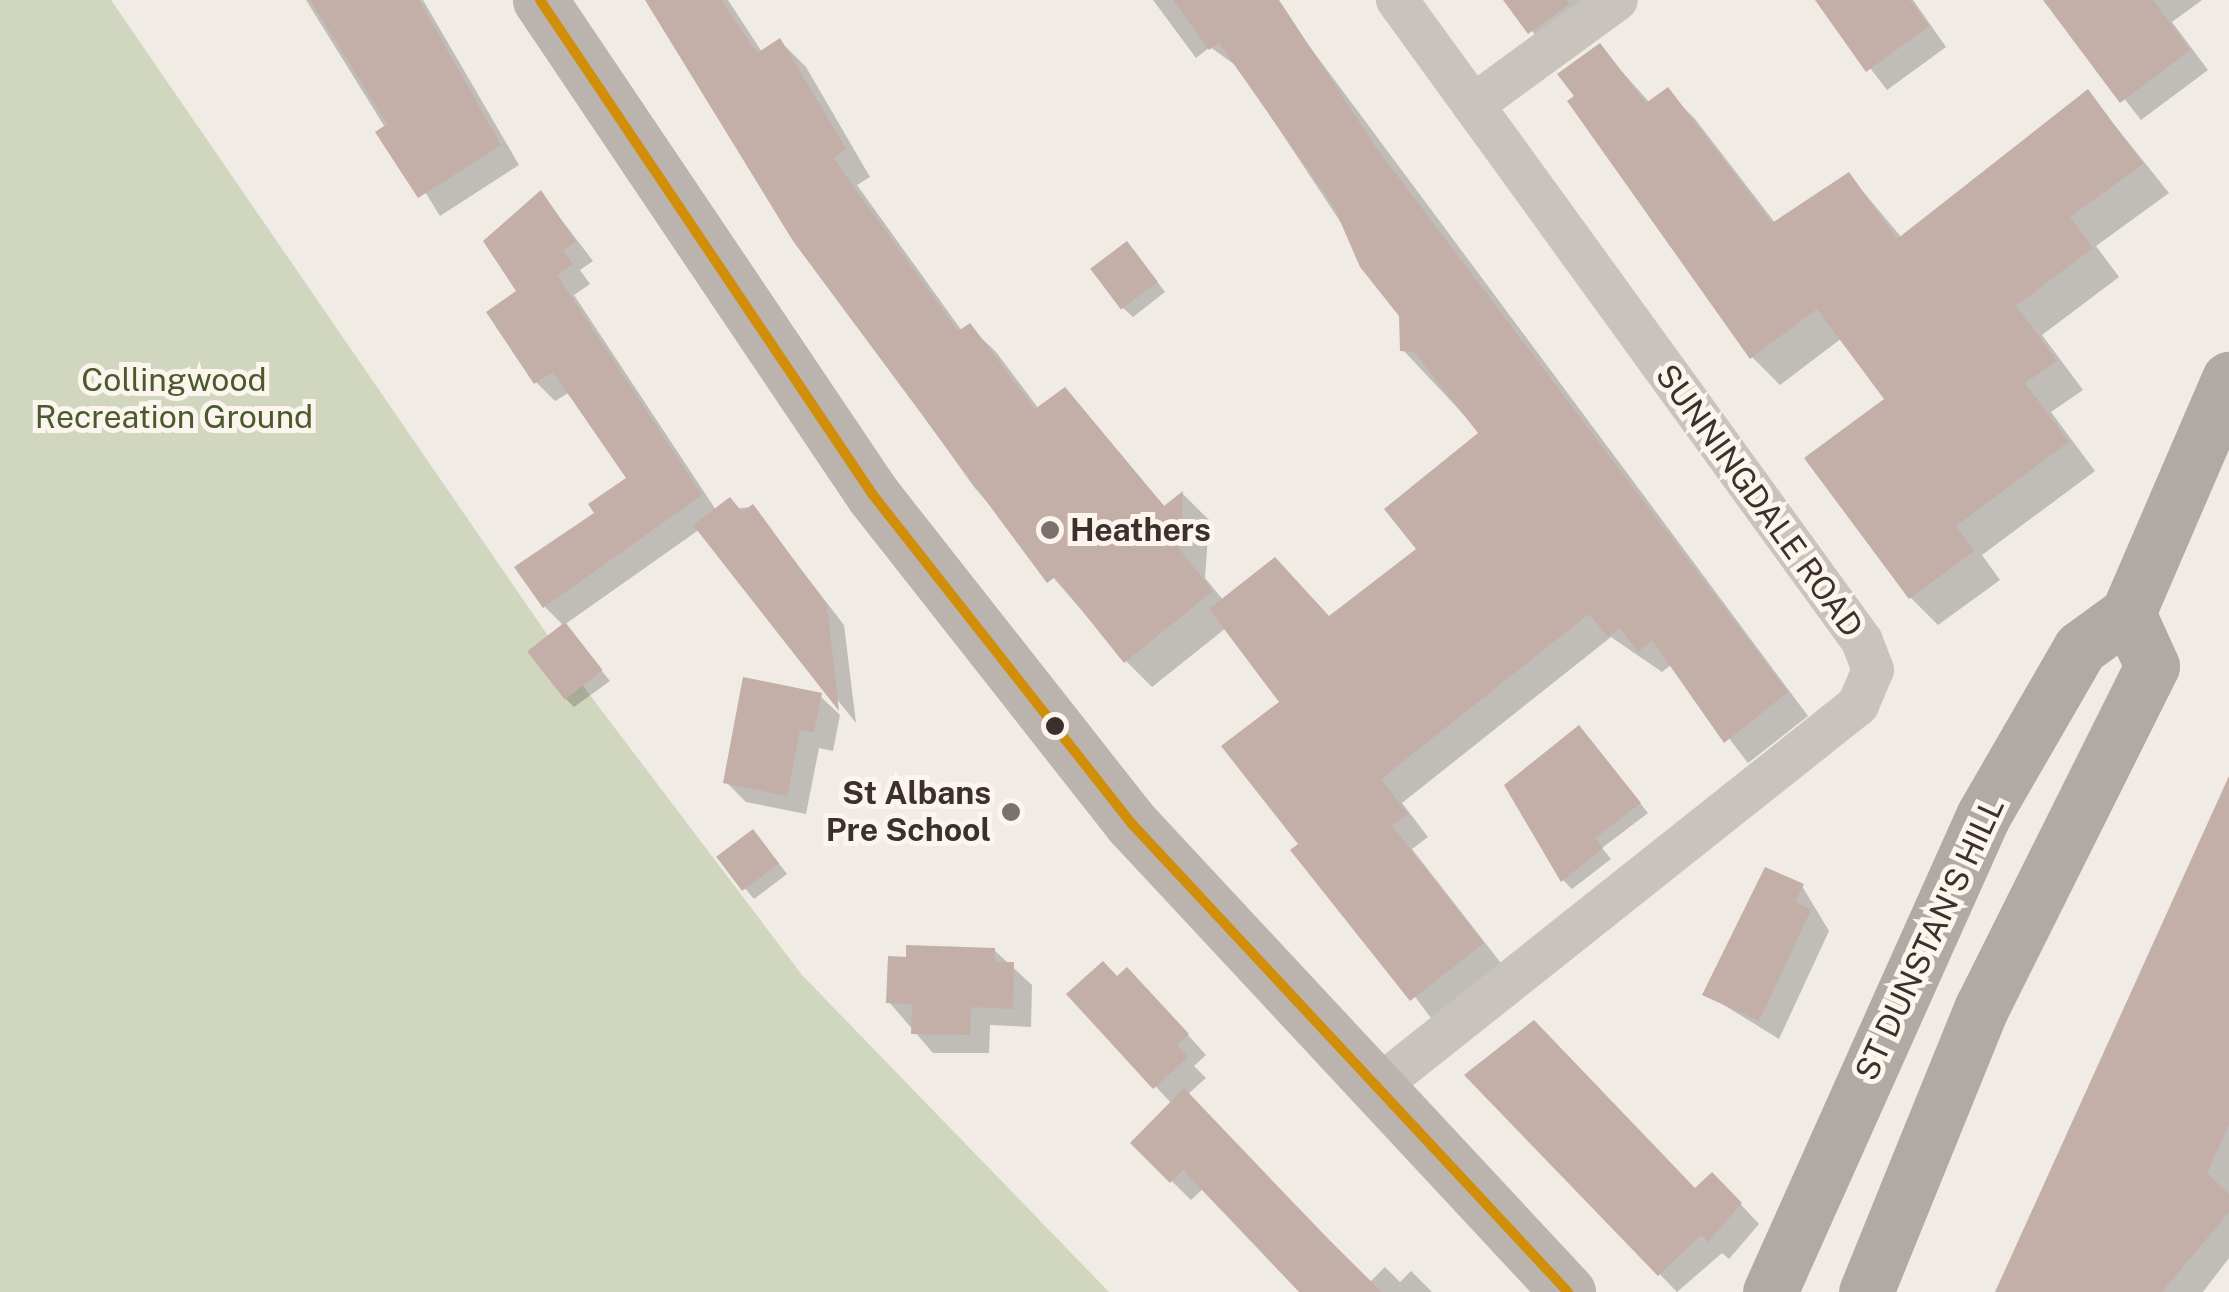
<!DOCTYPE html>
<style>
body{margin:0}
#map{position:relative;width:2229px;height:1292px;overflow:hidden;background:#f0ebe5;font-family:"Public Sans",sans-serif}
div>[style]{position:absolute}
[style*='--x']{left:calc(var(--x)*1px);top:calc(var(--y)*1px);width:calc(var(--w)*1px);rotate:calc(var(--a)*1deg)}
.green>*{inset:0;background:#d1d6bf}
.shadow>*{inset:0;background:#0003}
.building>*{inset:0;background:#c3afa7;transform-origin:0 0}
.street>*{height:42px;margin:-21px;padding:0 21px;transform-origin:21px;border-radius:21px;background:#c9c3be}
.secondary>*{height:55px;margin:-27.5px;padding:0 27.5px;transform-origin:27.5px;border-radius:27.5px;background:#bab3ae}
.highway>*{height:55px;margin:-27.5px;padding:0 27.5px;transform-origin:27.5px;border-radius:27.5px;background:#afaaa4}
.bus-1>*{height:10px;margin:-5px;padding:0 5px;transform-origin:5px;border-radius:5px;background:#d18e09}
.dots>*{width:28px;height:28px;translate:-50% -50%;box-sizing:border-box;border:5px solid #fbf5ee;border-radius:50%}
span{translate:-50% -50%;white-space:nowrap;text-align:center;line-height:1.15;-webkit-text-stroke:10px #fbf5ee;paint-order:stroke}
.park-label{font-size:32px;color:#4a5a2e}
.street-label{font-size:32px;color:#3b302b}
.poi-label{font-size:32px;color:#3b302b;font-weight:700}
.left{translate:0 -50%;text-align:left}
.right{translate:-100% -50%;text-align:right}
</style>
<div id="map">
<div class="green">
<div style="clip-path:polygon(0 0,111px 0,577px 678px,802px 975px,1109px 1292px,0 1292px)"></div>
</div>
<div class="shadow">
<div style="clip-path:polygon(306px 0,423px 0,519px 165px,440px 216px)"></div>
<div style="clip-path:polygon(647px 0,728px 0,762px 52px,780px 41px,806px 67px,870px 177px,857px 185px,962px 331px,969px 326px,996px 352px,1039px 409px,1065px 390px,1166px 508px,1183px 494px,1209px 520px,1205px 578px,1224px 601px,1329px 619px,1419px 549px,1482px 434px,1403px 350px,1402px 315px,1238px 67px,1210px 47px,1196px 58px,1153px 0,1275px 0,1808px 716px,1748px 763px,1672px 664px,1662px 672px,1611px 637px,1402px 803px,1428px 837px,1412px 849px,1504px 967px,1434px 1022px,1301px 845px,1283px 702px,1226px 628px,1152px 687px,1126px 661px,974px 487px,796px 238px)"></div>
<div style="clip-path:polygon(1507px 0,1608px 0,1549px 52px)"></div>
<div style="clip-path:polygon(1818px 0,1913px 0,1946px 47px,1887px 90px)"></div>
<div style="clip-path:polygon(2047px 0,2202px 0,2172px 22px,2208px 70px,2141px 120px)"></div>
<div style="clip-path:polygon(1600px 47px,1650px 103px,1667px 91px,1695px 119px,1776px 224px,1849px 175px,1902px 238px,2088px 92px,2169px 193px,2096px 246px,2119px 277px,2042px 335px,2083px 390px,2051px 412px,2095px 471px,1982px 555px,2000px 580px,1938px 625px,1910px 597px,1887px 400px,1842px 338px,1780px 385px,1752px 357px)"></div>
<div style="clip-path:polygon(541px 193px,593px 261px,580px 270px,590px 284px,574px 295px,716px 510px,753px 507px,844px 625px,856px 723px,700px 529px,564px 625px,610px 681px,574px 707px,565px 698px,564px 626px,545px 607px,597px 513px,630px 478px,570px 392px,555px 401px,536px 382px,519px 292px)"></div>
<div style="clip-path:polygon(1136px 254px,1165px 292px,1133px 317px,1123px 308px)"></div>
<div style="clip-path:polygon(820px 696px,840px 715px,833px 751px,819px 748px,806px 814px,746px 802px,726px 782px)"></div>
<div style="clip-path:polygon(1588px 738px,1648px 813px,1602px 848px,1611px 859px,1572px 889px,1563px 880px)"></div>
<div style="clip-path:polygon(2229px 780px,2229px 1258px,2203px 1292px,1996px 1292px)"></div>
<div style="clip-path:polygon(762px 842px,787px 874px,754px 899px,720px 858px)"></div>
<div style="clip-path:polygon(1802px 886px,1829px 931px,1779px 1039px,1706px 994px)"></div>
<div style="clip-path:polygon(994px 950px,1032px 985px,1031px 1027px,990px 1025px,989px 1053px,933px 1053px,889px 1002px)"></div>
<div style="clip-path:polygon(1118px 979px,1147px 989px,1206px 1055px,1194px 1066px,1206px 1078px,1188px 1094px,1370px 1282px,1385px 1267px,1400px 1282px,1411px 1271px,1432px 1292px,1302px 1292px,1204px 1188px,1191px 1200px,1133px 1143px,1172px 1104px,1069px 994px)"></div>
<div style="clip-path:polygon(1467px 1075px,1696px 1191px,1732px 1195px,1759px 1224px,1729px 1259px,1722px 1253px,1677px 1292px)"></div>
</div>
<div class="building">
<div style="clip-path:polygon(310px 0,419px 0,501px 145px,418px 198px,375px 132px,387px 124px)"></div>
<div style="clip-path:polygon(645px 0,721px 0,757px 53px,780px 38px,846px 149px,833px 158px,958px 331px,970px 323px,1035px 409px,1065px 387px,1164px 506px,1183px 491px,1180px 550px,1213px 591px,1124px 663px,1055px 577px,1047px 583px,793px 241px)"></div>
<div style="clip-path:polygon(1173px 0,1279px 0,1375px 146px,1788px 692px,1724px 743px,1652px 640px,1638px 652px,1620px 628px,1608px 637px,1589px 614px,1381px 779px,1408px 814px,1392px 826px,1484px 943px,1410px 1001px,1290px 850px,1298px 844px,1221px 746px,1279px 702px,1209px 609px,1275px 557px,1329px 616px,1416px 549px,1384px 509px,1478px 433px,1414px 352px,1400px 351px,1399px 316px,1360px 267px,1334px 207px,1219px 43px,1209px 50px)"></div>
<div style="clip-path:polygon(1503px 0,1567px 0,1569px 4px,1528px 34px)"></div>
<div style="clip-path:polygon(1815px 0,1910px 0,1929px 26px,1866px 72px)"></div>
<div style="clip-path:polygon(2043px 0,2153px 0,2190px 50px,2120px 103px)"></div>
<div style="clip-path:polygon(1600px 43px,1646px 103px,1668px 87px,1772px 223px,1849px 172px,1897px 239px,2088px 89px,2143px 164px,2070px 217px,2093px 248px,2016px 306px,2057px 361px,2025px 383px,2069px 442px,1956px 526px,1974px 551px,1909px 599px,1804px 458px,1884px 399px,1817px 309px,1750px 359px,1567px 101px,1574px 96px,1557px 74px)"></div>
<div style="clip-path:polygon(541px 190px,576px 242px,563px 250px,573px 264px,557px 275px,702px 495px,543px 608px,514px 567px,594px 513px,588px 504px,626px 478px,553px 372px,534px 384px,486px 312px,516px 291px,483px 241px)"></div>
<div style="left:1127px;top:241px;width:51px;height:46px;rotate:53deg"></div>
<div style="clip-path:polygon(730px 497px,742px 512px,753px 504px,827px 605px,839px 711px,693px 525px)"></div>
<div style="left:565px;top:622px;width:61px;height:48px;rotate:52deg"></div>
<div style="clip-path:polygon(743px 677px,822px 693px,814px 732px,800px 730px,787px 796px,723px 783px)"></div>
<div style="clip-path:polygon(1579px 725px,1641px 803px,1595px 838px,1603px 848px,1561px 882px,1504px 785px)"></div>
<div style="clip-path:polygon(2229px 776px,2229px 1124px,2207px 1173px,2229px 1194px,2229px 1212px,2162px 1292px,1995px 1292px)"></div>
<div style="left:753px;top:829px;width:43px;height:46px;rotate:53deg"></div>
<div style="clip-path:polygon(1765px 867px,1804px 884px,1795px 902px,1811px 910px,1759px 1021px,1702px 995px)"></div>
<div style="clip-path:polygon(906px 945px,995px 948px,995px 962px,1014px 962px,1013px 1009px,971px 1007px,970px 1035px,911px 1034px,912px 1004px,886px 1003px,888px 956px,906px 957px)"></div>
<div style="clip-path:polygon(1103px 961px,1117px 976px,1127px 967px,1189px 1034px,1177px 1045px,1188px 1057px,1153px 1089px,1066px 994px)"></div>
<div style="clip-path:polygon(1534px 1020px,1695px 1188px,1712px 1172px,1742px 1203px,1708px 1242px,1701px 1235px,1658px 1276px,1464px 1075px)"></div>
<div style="clip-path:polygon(1184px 1088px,1329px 1240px,1382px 1292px,1299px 1292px,1183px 1170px,1170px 1183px,1130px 1143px)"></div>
</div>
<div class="street">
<div style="--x:1473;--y:105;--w:178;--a:-36.1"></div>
<div style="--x:1376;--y:1088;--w:616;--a:-38.47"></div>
<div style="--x:1858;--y:705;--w:38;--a:-67"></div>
<div style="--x:1873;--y:670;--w:31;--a:-111"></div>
<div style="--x:1862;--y:641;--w:792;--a:-125.96"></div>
</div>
<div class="secondary">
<div style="--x:540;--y:0;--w:597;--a:56.07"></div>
<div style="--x:873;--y:495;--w:419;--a:51.8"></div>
<div style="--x:1132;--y:824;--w:640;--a:47.03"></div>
</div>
<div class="highway">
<div style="--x:1770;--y:1292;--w:521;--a:-65.89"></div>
<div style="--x:1983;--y:816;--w:194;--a:-60"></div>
<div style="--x:2080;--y:648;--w:59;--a:-36.1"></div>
<div style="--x:2128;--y:613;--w:255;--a:-66.7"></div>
<div style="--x:1866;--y:1292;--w:308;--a:-67.9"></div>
<div style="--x:1982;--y:1007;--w:381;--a:-63.5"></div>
<div style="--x:2152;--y:666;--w:58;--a:-114.4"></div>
</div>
<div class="bus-1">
<div style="--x:540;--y:0;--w:597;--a:56.07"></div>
<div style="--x:873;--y:495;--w:419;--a:51.8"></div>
<div style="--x:1132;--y:824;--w:640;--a:47.03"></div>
</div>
<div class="dots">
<div style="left:1050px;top:530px;background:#7a716c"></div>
<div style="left:1055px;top:726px;background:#3b302b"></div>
<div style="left:1011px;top:812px;background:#7a716c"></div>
</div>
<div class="park-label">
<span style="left:174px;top:399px">Collingwood<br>Recreation Ground</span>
</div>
<div class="street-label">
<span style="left:1759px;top:501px;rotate:54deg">SUNNINGDALE ROAD</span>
<span style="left:1930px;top:939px;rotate:-65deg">ST DUNSTAN'S HILL</span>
</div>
<div class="poi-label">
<span class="left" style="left:1070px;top:530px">Heathers</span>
<span class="right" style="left:991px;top:812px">St Albans<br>Pre School</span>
</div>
</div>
